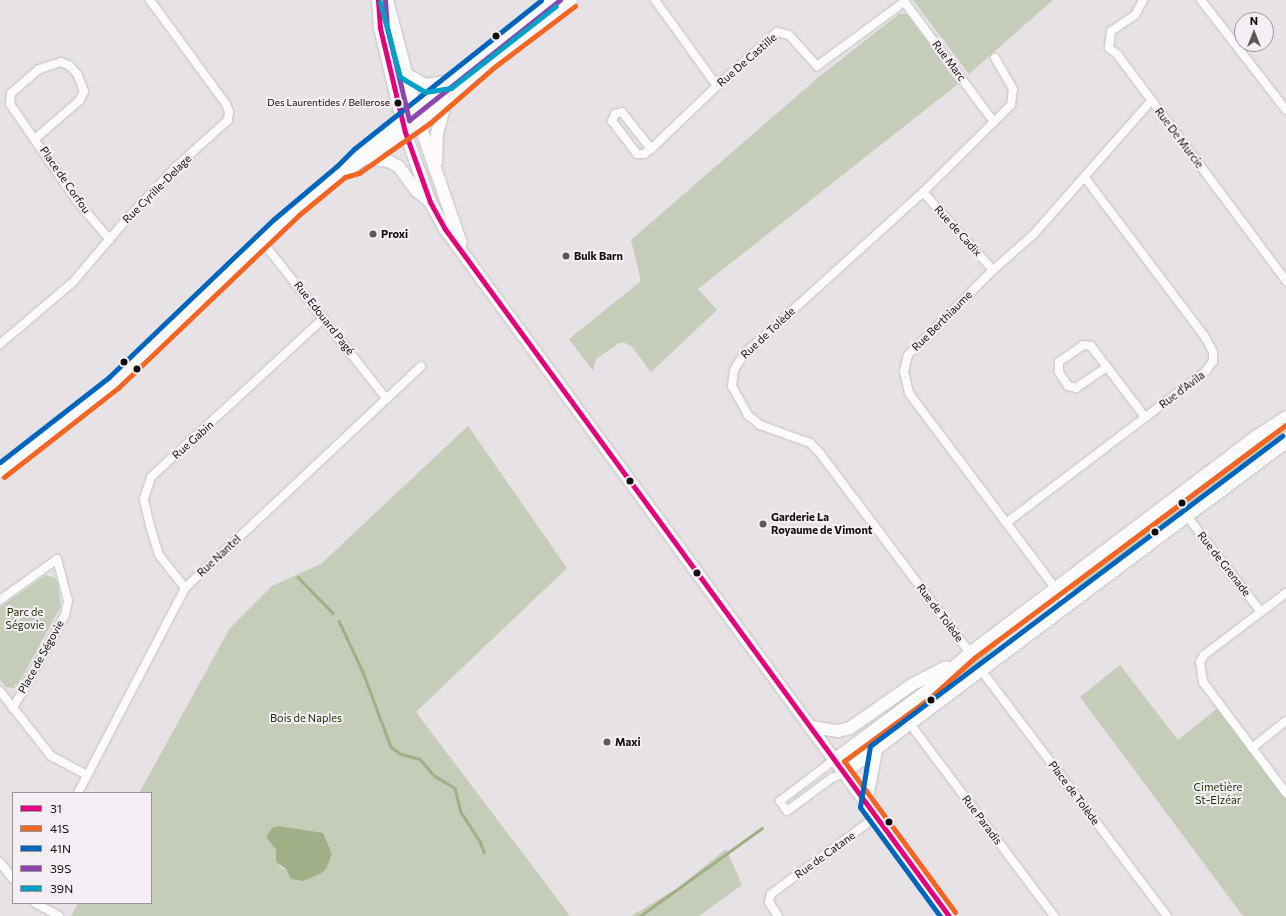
<!DOCTYPE html>
<meta charset="utf-8">
<style>
body{margin:0}
#map{position:relative;width:1286px;height:916px;overflow:hidden;background:#e7e2e5;font-family:Commissioner,sans-serif}
div>[style]{position:absolute}
[style*='--x']{left:calc(var(--x)*1px);top:calc(var(--y)*1px);width:calc(var(--w)*1px);rotate:calc(var(--a)*1deg)}
.green>*{inset:0;background:#c5ccb8}
.water>*{inset:0;background:#a0b086}
.stream>*{height:2.5px;margin:-1.25px;padding:0 1.25px;transform-origin:1.25px;border-radius:1.25px;background:#a0b086}
.roads{filter:drop-shadow(0 0 1px #c4c1c3) drop-shadow(0 0 1px #c4c1c3)}
.street>*{height:8px;margin:-4px;padding:0 4px;transform-origin:4px;border-radius:4px;background:#fbfbfb}
.secondary>*{height:12px;margin:-6px;padding:0 6px;transform-origin:6px;border-radius:6px;background:#fbfbfb}
.bus-1>*{height:5px;margin:-2.5px;padding:0 2.5px;transform-origin:2.5px;border-radius:2.5px;background:#e5007d}
.bus-2>*{height:5px;margin:-2.5px;padding:0 2.5px;transform-origin:2.5px;border-radius:2.5px;background:#f26522}
.bus-3>*{height:5px;margin:-2.5px;padding:0 2.5px;transform-origin:2.5px;border-radius:2.5px;background:#0065bd}
.bus-4>*{height:5px;margin:-2.5px;padding:0 2.5px;transform-origin:2.5px;border-radius:2.5px;background:#8e44ad}
.bus-5>*{height:5px;margin:-2.5px;padding:0 2.5px;transform-origin:2.5px;border-radius:2.5px;background:#01a1c5}
.dots>*{width:11px;height:11px;translate:-50% -50%;box-sizing:border-box;border:2px solid #f5eef4;border-radius:50%}
span{translate:-50% -50%;white-space:nowrap;text-align:center;line-height:1.15;-webkit-text-stroke:4px #f5eef4;paint-order:stroke}
.bus-label{font-size:10px;color:#120f11}
.right{translate:-100% -50%;text-align:right}
.street-label{font-size:11px;color:#120f11}
.poi-label{font-size:11px;color:#120f11;font-weight:700}
.left{translate:0 -50%;text-align:left}
.park-label{font-size:11px;color:#243305}
.legend{position:absolute;left:12px;top:792px;width:140px;height:112px;box-sizing:border-box;background:#f5eef4;border:1px solid #9a9599;margin:0;padding:5px 7px;list-style:none;font-size:12px;color:#120f11}
.legend li{display:flex;align-items:center;gap:8px;height:20px}
.legend b{width:20px;border:1px solid #9a9599}
.north{position:absolute;left:1234px;top:12px;width:40px;height:40px;box-sizing:border-box;background:#f5eef4;border:1px solid #9a9599;border-radius:50%;rotate:0deg;font-size:11px;font-weight:700;line-height:16px;text-align:center;color:#120f11}
.north::after{content:'';display:block;margin:auto;width:14px;height:18px;background:#5d595b;clip-path:polygon(50% 0,100% 100%,50% 72%,0 100%)}
</style>
<div id="map">
<div class="green">
<div style="clip-path:polygon(913px 0,1053px 0,969px 74px)"></div>
<div style="clip-path:polygon(899px 14px,907px 14px,958px 84px,698px 289px,717px 310px,651px 372px,632px 347px,625px 343px,619px 343px,596px 359px,593px 371px,569px 339px,641px 281px,631px 240px,820px 76px)"></div>
<div style="clip-path:polygon(evenodd,468px 426px,567px 568px,416px 712px,570px 916px,71px 916px,78px 903px,151px 903px,151px 793px,139px 793px,230px 628px,272px 586px,321px 564px,468px 426px,275px 827px,306px 832px,319px 832px,320px 874px,304px 881px,279px 866px,276px 850px,266px 837px,275px 827px)"></div>
<div style="clip-path:polygon(1286px 427px,1286px 431px,1278px 438px,1073px 591px,1070px 587px)"></div>
<div style="clip-path:polygon(46px 575px,55px 578px,58px 584px,61px 606px,18px 685px,15px 688px,6px 687px,0 680px,0 607px)"></div>
<div style="clip-path:polygon(1015px 628px,979px 663px,929px 698px,961px 670px)"></div>
<div style="clip-path:polygon(1120px 665px,1178px 740px,1219px 707px,1286px 798px,1286px 916px,1243px 916px,1080px 697px)"></div>
<div style="clip-path:polygon(726px 849px,742px 885px,699px 916px,631px 916px,678px 888px)"></div>
</div>
<div class="water">
<div style="clip-path:polygon(278px 826px,323px 833px,332px 854px,326px 869px,320px 874px,304px 881px,291px 879px,286px 869px,276px 862px,276px 850px,266px 837px,272px 828px)"></div>
</div>
<div class="stream">
<div style="--x:298;--y:577;--w:50;--a:45.8"></div>
<div style="--x:339;--y:621;--w:56;--a:64.8"></div>
<div style="--x:363;--y:672;--w:80;--a:69.5"></div>
<div style="--x:391;--y:747;--w:12;--a:35"></div>
<div style="--x:401;--y:754;--w:20;--a:15"></div>
<div style="--x:420;--y:759;--w:23;--a:49"></div>
<div style="--x:435;--y:776;--w:23;--a:31"></div>
<div style="--x:455;--y:788;--w:25;--a:76"></div>
<div style="--x:461;--y:812;--w:35;--a:57"></div>
<div style="--x:480;--y:841;--w:12;--a:70"></div>
<div style="--x:640;--y:916;--w:150;--a:-35.8"></div>
</div>
<div class="roads">
<div class="street">
<div style="--x:655;--y:0;--w:106;--a:54.2"></div>
<div style="--x:903;--y:0;--w:152;--a:53.3"></div>
<div style="--x:1143;--y:0;--w:17;--a:118"></div>
<div style="--x:1135;--y:15;--w:29;--a:146"></div>
<div style="--x:1111;--y:31;--w:17;--a:97"></div>
<div style="--x:1109;--y:48;--w:10;--a:37"></div>
<div style="--x:1117;--y:54;--w:283;--a:53.3"></div>
<div style="--x:1201;--y:0;--w:139;--a:52.3"></div>
<div style="--x:36;--y:138;--w:57;--a:-40.7"></div>
<div style="--x:79;--y:101;--w:11;--a:-63"></div>
<div style="--x:84;--y:91;--w:18;--a:-112"></div>
<div style="--x:77;--y:74;--w:11;--a:-131"></div>
<div style="--x:70;--y:66;--w:10;--a:-156"></div>
<div style="--x:61;--y:62;--w:23;--a:162"></div>
<div style="--x:39;--y:69;--w:37;--a:139"></div>
<div style="--x:11;--y:93;--w:11;--a:95"></div>
<div style="--x:10;--y:104;--w:116;--a:55.5"></div>
<div style="--x:76;--y:200;--w:52;--a:49.6"></div>
<div style="--x:651;--y:149;--w:47;--a:-128.1"></div>
<div style="--x:622;--y:112;--w:7;--a:164"></div>
<div style="--x:615;--y:114;--w:8;--a:113"></div>
<div style="--x:612;--y:121;--w:41;--a:52.9"></div>
<div style="--x:637;--y:154;--w:7;--a:0"></div>
<div style="--x:644;--y:154;--w:9;--a:-36"></div>
<div style="--x:651;--y:149;--w:91;--a:-43.7"></div>
<div style="--x:717;--y:86;--w:81;--a:-42"></div>
<div style="--x:777;--y:32;--w:12;--a:14"></div>
<div style="--x:789;--y:35;--w:42;--a:47.9"></div>
<div style="--x:817;--y:66;--w:108;--a:-36.3"></div>
<div style="--x:923;--y:192;--w:105;--a:48.1"></div>
<div style="--x:261;--y:240;--w:201;--a:51.7"></div>
<div style="--x:0;--y:344;--w:96;--a:-40.3"></div>
<div style="--x:73;--y:282;--w:79;--a:-49.6"></div>
<div style="--x:124;--y:222;--w:76;--a:-46.6"></div>
<div style="--x:176;--y:167;--w:70;--a:-42.1"></div>
<div style="--x:228;--y:120;--w:8;--a:-83"></div>
<div style="--x:229;--y:112;--w:9;--a:-111"></div>
<div style="--x:226;--y:104;--w:129;--a:-126.2"></div>
<div style="--x:1107;--y:367;--w:37;--a:146"></div>
<div style="--x:1076;--y:388;--w:8;--a:-166"></div>
<div style="--x:1068;--y:386;--w:17;--a:-123"></div>
<div style="--x:1059;--y:372;--w:10;--a:-90"></div>
<div style="--x:1059;--y:362;--w:29;--a:-35"></div>
<div style="--x:1083;--y:345;--w:8;--a:7"></div>
<div style="--x:1091;--y:346;--w:26;--a:53"></div>
<div style="--x:1107;--y:367;--w:63;--a:52.8"></div>
<div style="--x:1187;--y:516;--w:121;--a:52.4"></div>
<div style="--x:1006;--y:523;--w:251;--a:-37.2"></div>
<div style="--x:1206;--y:371;--w:12;--a:-55"></div>
<div style="--x:1213;--y:361;--w:9;--a:-90"></div>
<div style="--x:1213;--y:352;--w:17;--a:-118"></div>
<div style="--x:1205;--y:337;--w:199;--a:-127"></div>
<div style="--x:185;--y:588;--w:42;--a:-128.2"></div>
<div style="--x:159;--y:555;--w:30;--a:-107"></div>
<div style="--x:150;--y:526;--w:28;--a:-103"></div>
<div style="--x:144;--y:499;--w:23;--a:-72"></div>
<div style="--x:151;--y:477;--w:235;--a:-42.6"></div>
<div style="--x:1286;--y:593;--w:103;--a:142.9"></div>
<div style="--x:1204;--y:655;--w:8;--a:120"></div>
<div style="--x:1200;--y:662;--w:20;--a:81"></div>
<div style="--x:1203;--y:682;--w:139;--a:53.2"></div>
<div style="--x:0;--y:600;--w:70;--a:-35.7"></div>
<div style="--x:57;--y:559;--w:43;--a:75.3"></div>
<div style="--x:68;--y:601;--w:14;--a:102"></div>
<div style="--x:65;--y:615;--w:107;--a:119.2"></div>
<div style="--x:1068;--y:605;--w:265;--a:-126.9"></div>
<div style="--x:909;--y:393;--w:23;--a:-103"></div>
<div style="--x:904;--y:371;--w:16;--a:-76"></div>
<div style="--x:908;--y:355;--w:120;--a:-45"></div>
<div style="--x:993;--y:270;--w:53;--a:-41.2"></div>
<div style="--x:1033;--y:235;--w:179;--a:-48.6"></div>
<div style="--x:970;--y:653;--w:250;--a:-126.9"></div>
<div style="--x:820;--y:453;--w:14;--a:-135"></div>
<div style="--x:810;--y:443;--w:53;--a:-160.2"></div>
<div style="--x:760;--y:425;--w:16;--a:-140"></div>
<div style="--x:748;--y:415;--w:33;--a:-119"></div>
<div style="--x:732;--y:386;--w:16;--a:-83"></div>
<div style="--x:734;--y:370;--w:19;--a:-58"></div>
<div style="--x:744;--y:354;--w:241;--a:-42.1"></div>
<div style="--x:923;--y:192;--w:124;--a:-44.7"></div>
<div style="--x:1011;--y:105;--w:16;--a:-83"></div>
<div style="--x:1013;--y:89;--w:36;--a:-120"></div>
<div style="--x:981;--y:670;--w:308;--a:52.9"></div>
<div style="--x:0;--y:691;--w:83;--a:51.9"></div>
<div style="--x:51;--y:756;--w:41;--a:27.8"></div>
<div style="--x:910;--y:724;--w:240;--a:53.1"></div>
<div style="--x:1252;--y:748;--w:43;--a:-38.5"></div>
<div style="--x:834;--y:760;--w:68;--a:142.8"></div>
<div style="--x:780;--y:801;--w:12;--a:55"></div>
<div style="--x:787;--y:811;--w:56;--a:-36.3"></div>
<div style="--x:832;--y:778;--w:13;--a:-23"></div>
<div style="--x:78;--y:793;--w:231;--a:-62.4"></div>
<div style="--x:185;--y:588;--w:324;--a:-43.2"></div>
<div style="--x:0;--y:862;--w:21;--a:53"></div>
<div style="--x:35;--y:903;--w:27;--a:28"></div>
<div style="--x:778;--y:916;--w:17;--a:-123"></div>
<div style="--x:769;--y:902;--w:8;--a:-76"></div>
<div style="--x:771;--y:894;--w:130;--a:-36.3"></div>
</div>
<div class="secondary">
<div style="--x:378;--y:0;--w:28;--a:86"></div>
<div style="--x:380;--y:28;--w:107;--a:76.5"></div>
<div style="--x:405;--y:132;--w:74;--a:70.3"></div>
<div style="--x:430;--y:202;--w:31;--a:61"></div>
<div style="--x:445;--y:229;--w:852;--a:53.74"></div>
<div style="--x:387;--y:0;--w:126;--a:75.3"></div>
<div style="--x:419;--y:122;--w:128;--a:70.9"></div>
<div style="--x:406;--y:74;--w:22;--a:30"></div>
<div style="--x:425;--y:85;--w:22;--a:-8"></div>
<div style="--x:368;--y:158;--w:20;--a:9"></div>
<div style="--x:388;--y:161;--w:11;--a:27"></div>
<div style="--x:398;--y:166;--w:31;--a:53"></div>
<div style="--x:417;--y:191;--w:14;--a:39"></div>
<div style="--x:436;--y:162;--w:28;--a:-88"></div>
<div style="--x:437;--y:134;--w:35;--a:-75"></div>
<div style="--x:350;--y:168;--w:92;--a:-33.9"></div>
<div style="--x:426;--y:117;--w:83;--a:-40.6"></div>
<div style="--x:489;--y:63;--w:103;--a:-37.5"></div>
<div style="--x:0;--y:471;--w:145;--a:-38"></div>
<div style="--x:114;--y:382;--w:228;--a:-43.8"></div>
<div style="--x:279;--y:224;--w:82;--a:-40.1"></div>
<div style="--x:342;--y:171;--w:23;--a:-47"></div>
<div style="--x:358;--y:154;--w:248;--a:-38.4"></div>
<div style="--x:810;--y:727;--w:28;--a:8"></div>
<div style="--x:838;--y:731;--w:12;--a:-14"></div>
<div style="--x:850;--y:728;--w:77;--a:-34.9"></div>
<div style="--x:913;--y:684;--w:37;--a:-27"></div>
<div style="--x:834;--y:760;--w:116;--a:-36.6"></div>
<div style="--x:927;--y:691;--w:57;--a:-41.5"></div>
<div style="--x:970;--y:653;--w:360;--a:-37.1"></div>
<div style="--x:1257;--y:436;--w:35;--a:-33"></div>
<div style="--x:844;--y:773;--w:552;--a:-36.83"></div>
<div style="--x:866;--y:804;--w:55;--a:-79.5"></div>
</div>
</div>
<div class="bus-1">
<div style="--x:378;--y:0;--w:28;--a:86"></div>
<div style="--x:380;--y:28;--w:107;--a:76.5"></div>
<div style="--x:405;--y:132;--w:74;--a:70.3"></div>
<div style="--x:430;--y:202;--w:31;--a:61"></div>
<div style="--x:445;--y:229;--w:852;--a:53.74"></div>
</div>
<div class="bus-2">
<div style="--x:4;--y:477;--w:146;--a:-38"></div>
<div style="--x:119;--y:387;--w:250;--a:-43.7"></div>
<div style="--x:300;--y:214;--w:58;--a:-39.4"></div>
<div style="--x:345;--y:177;--w:15;--a:-16"></div>
<div style="--x:359;--y:173;--w:87;--a:-35.2"></div>
<div style="--x:430;--y:123;--w:84;--a:-41.1"></div>
<div style="--x:493;--y:68;--w:103;--a:-37.1"></div>
<div style="--x:955;--y:912;--w:187;--a:-126.3"></div>
<div style="--x:844;--y:761;--w:108;--a:-36.3"></div>
<div style="--x:931;--y:697;--w:58;--a:-42.2"></div>
<div style="--x:974;--y:658;--w:389;--a:-36.8"></div>
</div>
<div class="bus-3">
<div style="--x:0;--y:462;--w:138;--a:-37.9"></div>
<div style="--x:109;--y:377;--w:228;--a:-43.8"></div>
<div style="--x:274;--y:219;--w:82;--a:-40.1"></div>
<div style="--x:337;--y:166;--w:24;--a:-45"></div>
<div style="--x:354;--y:149;--w:239;--a:-38.5"></div>
<div style="--x:940;--y:916;--w:135;--a:-126.3"></div>
<div style="--x:860;--y:807;--w:62;--a:-80.7"></div>
<div style="--x:870;--y:746;--w:516;--a:-36.96"></div>
</div>
<div class="bus-4">
<div style="--x:385;--y:0;--w:27;--a:86"></div>
<div style="--x:387;--y:27;--w:96;--a:76.7"></div>
<div style="--x:409;--y:120;--w:193;--a:-38.5"></div>
</div>
<div class="bus-5">
<div style="--x:380;--y:2;--w:78;--a:75.1"></div>
<div style="--x:400;--y:77;--w:29;--a:31"></div>
<div style="--x:425;--y:92;--w:26;--a:-9"></div>
<div style="--x:451;--y:88;--w:133;--a:-38"></div>
</div>
<div class="dots">
<div style="left:496px;top:36px;background:#120f11"></div>
<div style="left:398px;top:103px;background:#120f11"></div>
<div style="left:373px;top:234px;background:#5d595b"></div>
<div style="left:566px;top:256px;background:#5d595b"></div>
<div style="left:124px;top:362px;background:#120f11"></div>
<div style="left:137px;top:369px;background:#120f11"></div>
<div style="left:630px;top:481px;background:#120f11"></div>
<div style="left:1182px;top:503px;background:#120f11"></div>
<div style="left:763px;top:524px;background:#5d595b"></div>
<div style="left:1155px;top:532px;background:#120f11"></div>
<div style="left:697px;top:573px;background:#120f11"></div>
<div style="left:931px;top:700px;background:#120f11"></div>
<div style="left:607px;top:742px;background:#5d595b"></div>
<div style="left:889px;top:822px;background:#120f11"></div>
</div>
<div class="bus-label">
<span class="right" style="left:390px;top:103px">Des Laurentides / Bellerose</span>
</div>
<div class="street-label">
<span style="left:747px;top:60px;rotate:-41deg">Rue De Castille</span>
<span style="left:949px;top:61px;rotate:53deg">Rue Marc</span>
<span style="left:1179px;top:138px;rotate:53deg">Rue De Murcie</span>
<span style="left:65px;top:180px;rotate:55deg">Place de Corfou</span>
<span style="left:157px;top:189px;rotate:-45deg">Rue Cyrille-Delage</span>
<span style="left:958px;top:231px;rotate:48deg">Rue de Cadix</span>
<span style="left:324px;top:318px;rotate:52deg">Rue Edouard Pagé</span>
<span style="left:942px;top:321px;rotate:-45deg">Rue Berthiaume</span>
<span style="left:768px;top:333px;rotate:-43deg">Rue de Tolède</span>
<span style="left:1182px;top:390px;rotate:-37deg">Rue d'Avila</span>
<span style="left:193px;top:440px;rotate:-42deg">Rue Gabin</span>
<span style="left:219px;top:556px;rotate:-43deg">Rue Nantel</span>
<span style="left:1224px;top:564px;rotate:52deg">Rue de Grenade</span>
<span style="left:940px;top:613px;rotate:53deg">Rue de Tolède</span>
<span style="left:41px;top:657px;rotate:-61deg">Place de Ségovie</span>
<span style="left:1074px;top:793px;rotate:53deg">Place de Tolède</span>
<span style="left:982px;top:820px;rotate:53deg">Rue Paradis</span>
<span style="left:825px;top:855px;rotate:-36deg">Rue de Catane</span>
</div>
<div class="poi-label">
<span class="left" style="left:381px;top:234px">Proxi</span>
<span class="left" style="left:574px;top:256px">Bulk Barn</span>
<span class="left" style="left:771px;top:524px">Garderie La<br>Royaume de Vimont</span>
<span class="left" style="left:615px;top:742px">Maxi</span>
</div>
<div class="park-label">
<span style="left:25px;top:619px">Parc de<br>Ségovie</span>
<span style="left:306px;top:718px">Bois de Naples</span>
<span style="left:1218px;top:794px">Cimetière<br>St-Elzéar</span>
</div>
<ul class="legend">
<li><b style="height:5px;background:#e5007d"></b>31</li>
<li><b style="height:5px;background:#f26522"></b>41S</li>
<li><b style="height:5px;background:#0065bd"></b>41N</li>
<li><b style="height:5px;background:#8e44ad"></b>39S</li>
<li><b style="height:5px;background:#01a1c5"></b>39N</li>
</ul>
<div class="north">N</div>
</div>
